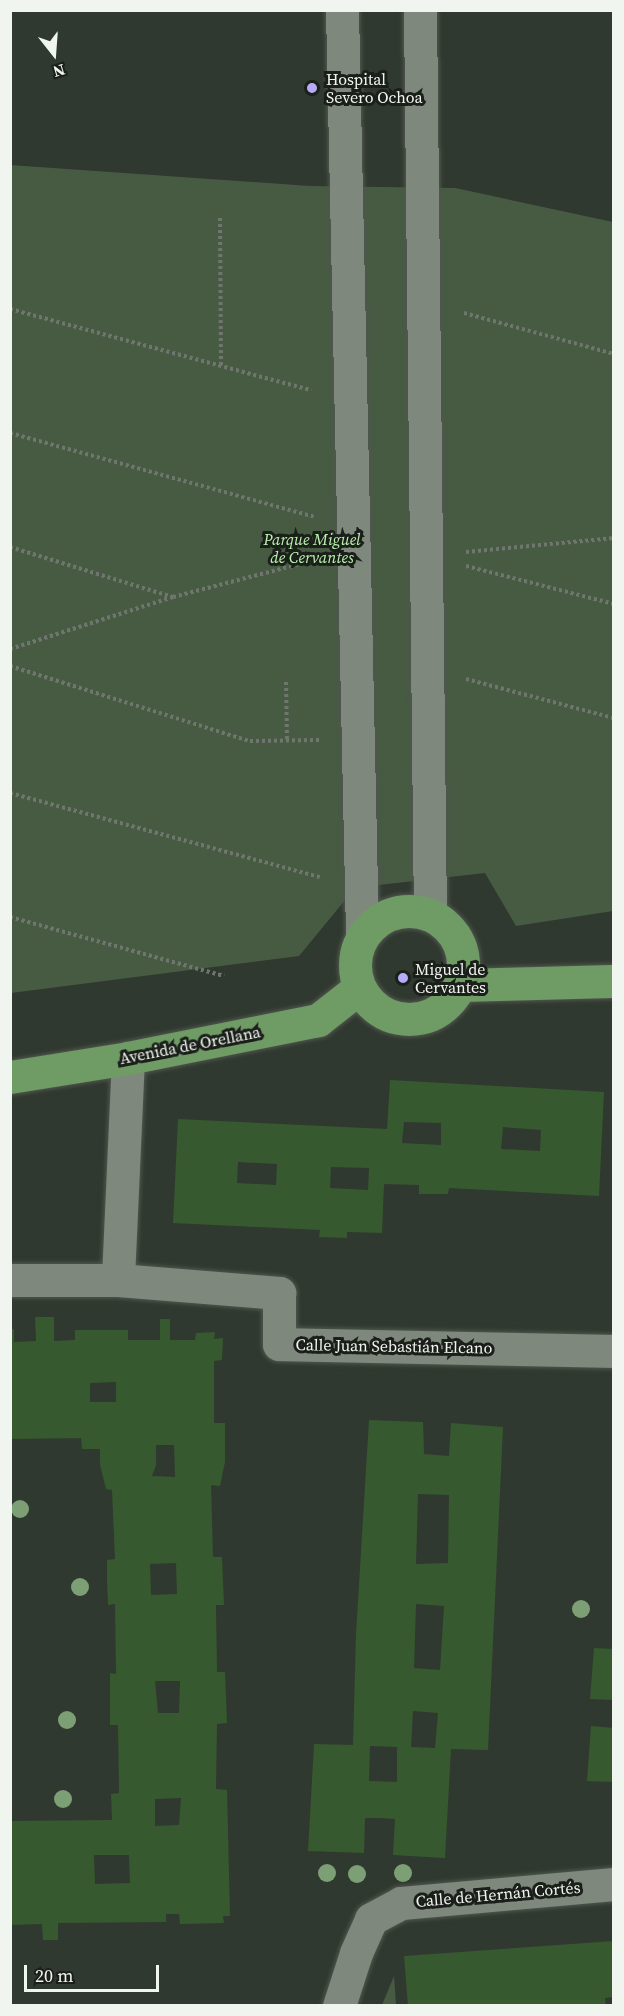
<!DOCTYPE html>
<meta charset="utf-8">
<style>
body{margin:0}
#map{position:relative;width:624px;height:2016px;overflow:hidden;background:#30392f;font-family:"Source Serif 4",serif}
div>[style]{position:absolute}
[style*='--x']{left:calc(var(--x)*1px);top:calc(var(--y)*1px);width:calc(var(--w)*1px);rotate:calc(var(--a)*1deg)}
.green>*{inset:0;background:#475b43}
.building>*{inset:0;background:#37592f}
.path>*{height:4px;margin-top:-2px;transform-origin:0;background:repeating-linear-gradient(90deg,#6f766e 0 3px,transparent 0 6px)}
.roads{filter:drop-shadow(0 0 2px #50574f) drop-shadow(0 0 2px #50574f)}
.minor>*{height:33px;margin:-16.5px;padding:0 16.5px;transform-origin:16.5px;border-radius:16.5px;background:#7f887c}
.major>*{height:33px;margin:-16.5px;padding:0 16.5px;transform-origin:16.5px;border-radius:16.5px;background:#6f9b65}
.major>.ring{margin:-16.5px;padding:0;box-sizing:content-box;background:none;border:33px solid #6f9b65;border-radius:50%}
.trees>*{width:18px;height:18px;margin:-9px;border-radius:50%;background:#7c9f75}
.dots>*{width:16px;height:16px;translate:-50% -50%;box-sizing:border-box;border:3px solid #1b1f1a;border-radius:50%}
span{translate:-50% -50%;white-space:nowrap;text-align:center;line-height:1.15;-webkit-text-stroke:6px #1b1f1a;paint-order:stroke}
.poi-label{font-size:16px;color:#f0f5ef}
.left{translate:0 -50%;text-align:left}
.park-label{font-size:16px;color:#bbf3af;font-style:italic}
.street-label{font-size:16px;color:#f0f5ef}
.frame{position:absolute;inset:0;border:12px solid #f0f5ef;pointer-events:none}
.north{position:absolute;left:24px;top:24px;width:60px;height:60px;-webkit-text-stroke:4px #1b1f1a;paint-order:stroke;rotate:163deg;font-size:16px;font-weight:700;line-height:24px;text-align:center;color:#f0f5ef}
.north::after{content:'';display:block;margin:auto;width:21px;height:27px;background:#f0f5ef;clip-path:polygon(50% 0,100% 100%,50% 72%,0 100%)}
.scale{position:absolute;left:24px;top:1965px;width:135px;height:27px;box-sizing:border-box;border:3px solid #f0f5ef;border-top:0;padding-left:8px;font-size:18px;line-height:21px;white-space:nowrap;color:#f0f5ef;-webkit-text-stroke:4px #1b1f1a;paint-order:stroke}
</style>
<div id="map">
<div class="green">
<div style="clip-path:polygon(10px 165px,310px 186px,455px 188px,613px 222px,613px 911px,516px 926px,485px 873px,361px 887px,355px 888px,299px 956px,11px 993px)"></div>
<div style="clip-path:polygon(394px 1976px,396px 2005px,382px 2005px)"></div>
</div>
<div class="building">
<div style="clip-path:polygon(evenodd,390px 1080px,604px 1092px,599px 1196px,449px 1188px,448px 1194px,419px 1194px,419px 1185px,384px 1184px,382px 1233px,347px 1232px,347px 1238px,319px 1237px,320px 1230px,173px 1223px,178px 1119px,387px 1129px,390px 1080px,404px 1122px,441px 1123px,441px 1145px,402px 1143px,404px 1122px,390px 1080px,503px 1127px,541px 1130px,540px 1151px,501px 1149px,503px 1127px,390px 1080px,238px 1162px,277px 1164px,276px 1185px,237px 1183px,238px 1162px,390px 1080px,331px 1167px,369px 1168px,368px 1190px,330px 1188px,331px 1167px)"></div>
<div style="clip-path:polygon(evenodd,35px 1317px,54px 1317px,54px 1341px,75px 1340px,75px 1330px,128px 1330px,128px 1340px,160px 1340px,160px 1319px,170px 1319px,170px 1340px,195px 1340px,196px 1333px,215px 1332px,214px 1339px,223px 1338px,222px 1360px,214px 1361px,214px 1423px,225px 1423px,225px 1462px,220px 1486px,211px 1485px,213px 1557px,222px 1557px,224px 1605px,216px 1605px,217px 1672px,225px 1672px,227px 1723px,217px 1724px,216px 1789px,227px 1790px,230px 1916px,223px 1916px,224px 1923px,180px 1924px,179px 1914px,166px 1914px,166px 1922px,58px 1923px,58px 1940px,43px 1940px,42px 1924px,10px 1925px,10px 1821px,112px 1820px,111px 1794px,119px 1793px,118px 1725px,110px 1725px,110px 1673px,116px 1674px,115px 1604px,108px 1605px,107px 1581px,107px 1560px,115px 1559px,112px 1490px,106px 1489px,100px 1465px,100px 1449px,82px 1449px,81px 1438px,10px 1439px,10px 1329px,14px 1329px,14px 1342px,36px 1341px,35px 1317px,116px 1382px,116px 1402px,90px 1402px,90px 1383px,116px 1382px,35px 1317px,156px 1445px,174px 1445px,175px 1477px,152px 1476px,156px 1465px,156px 1445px,35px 1317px,176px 1563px,177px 1594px,151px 1595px,150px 1564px,176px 1563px,35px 1317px,155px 1681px,180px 1681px,179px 1713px,158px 1713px,155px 1681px,35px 1317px,181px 1798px,179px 1825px,155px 1826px,155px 1799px,181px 1798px,35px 1317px,94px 1855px,129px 1855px,130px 1883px,95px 1884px,94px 1855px)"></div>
<div style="clip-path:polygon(evenodd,369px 1420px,423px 1422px,424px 1454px,449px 1456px,451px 1423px,503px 1427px,488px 1750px,451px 1749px,445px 1858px,393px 1855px,395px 1819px,380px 1818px,365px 1818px,364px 1853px,308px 1851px,314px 1744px,353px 1745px,356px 1634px,369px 1420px,418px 1494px,449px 1495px,448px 1563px,416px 1564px,418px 1494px,369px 1420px,416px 1604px,444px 1606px,440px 1670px,414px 1668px,416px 1604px,369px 1420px,413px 1711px,438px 1713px,435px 1748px,411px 1747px,413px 1711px,369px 1420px,370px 1746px,397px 1747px,397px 1782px,369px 1781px,370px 1746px)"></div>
<div style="clip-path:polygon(594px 1648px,614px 1649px,614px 1700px,590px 1699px)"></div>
<div style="clip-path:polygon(591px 1726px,614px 1728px,614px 1782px,587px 1781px)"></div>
<div style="clip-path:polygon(614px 1941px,614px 1997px,605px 1998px,606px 2006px,408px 2006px,404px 1956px)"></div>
</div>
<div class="path">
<div style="--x:220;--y:218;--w:148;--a:89.6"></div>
<div style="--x:10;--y:309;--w:312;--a:15.1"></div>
<div style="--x:464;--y:313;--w:156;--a:15.3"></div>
<div style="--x:10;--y:433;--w:315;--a:15.4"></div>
<div style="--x:10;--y:547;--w:170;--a:17.1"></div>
<div style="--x:466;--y:552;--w:149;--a:-5.4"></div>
<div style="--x:466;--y:566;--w:153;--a:14.4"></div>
<div style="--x:10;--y:649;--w:171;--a:-17.7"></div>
<div style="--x:173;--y:597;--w:147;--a:-14.6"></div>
<div style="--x:10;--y:666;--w:251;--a:17.4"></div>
<div style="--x:250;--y:741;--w:69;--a:-0.8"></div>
<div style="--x:466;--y:679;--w:153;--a:14.8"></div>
<div style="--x:286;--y:682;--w:58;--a:89"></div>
<div style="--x:10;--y:793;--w:321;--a:15.2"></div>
<div style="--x:10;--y:917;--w:222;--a:15.4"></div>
</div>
<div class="roads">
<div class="minor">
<div style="--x:342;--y:10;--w:926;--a:88.76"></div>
<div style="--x:420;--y:10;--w:905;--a:89.37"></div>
<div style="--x:128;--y:1058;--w:222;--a:92.6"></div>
<div style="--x:118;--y:1280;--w:162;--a:4.6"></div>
<div style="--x:279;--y:1293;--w:51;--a:90"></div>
<div style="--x:279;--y:1344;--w:333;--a:1.2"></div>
<div style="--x:10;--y:1280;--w:108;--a:0"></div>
<div style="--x:339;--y:2006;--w:56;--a:-72.2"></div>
<div style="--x:356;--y:1953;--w:37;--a:-66"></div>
<div style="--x:371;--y:1919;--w:34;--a:-28"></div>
<div style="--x:401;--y:1903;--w:214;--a:-5.1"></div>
</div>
<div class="major">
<div class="ring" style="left:355px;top:911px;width:75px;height:75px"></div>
<div style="--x:459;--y:985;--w:155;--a:-1.5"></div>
<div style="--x:10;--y:1077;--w:120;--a:-9.1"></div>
<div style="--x:128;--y:1058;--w:194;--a:-11.3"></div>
<div style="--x:318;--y:1020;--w:52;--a:-38"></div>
</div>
</div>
<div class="trees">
<div style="left:20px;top:1509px"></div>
<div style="left:80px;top:1587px"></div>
<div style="left:581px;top:1609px"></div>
<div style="left:67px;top:1720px"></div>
<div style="left:63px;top:1799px"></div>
<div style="left:327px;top:1873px"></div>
<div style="left:403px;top:1873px"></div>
<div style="left:357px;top:1874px"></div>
</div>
<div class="dots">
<div style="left:312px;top:88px;background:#b6abf8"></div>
<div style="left:403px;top:978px;background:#b6abf8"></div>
</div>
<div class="poi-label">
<span class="left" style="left:326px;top:88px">Hospital<br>Severo Ochoa</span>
<span class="left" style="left:415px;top:978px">Miguel de<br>Cervantes</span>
</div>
<div class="park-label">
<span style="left:312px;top:548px">Parque Miguel<br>de Cervantes</span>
</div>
<div class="street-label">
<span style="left:190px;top:1045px;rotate:-11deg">Avenida de Orellana</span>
<span style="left:394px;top:1346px;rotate:1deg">Calle Juan Sebastián Elcano</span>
<span style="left:498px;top:1894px;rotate:-5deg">Calle de Hernán Cortés</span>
</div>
<div class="frame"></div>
<div class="north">N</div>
<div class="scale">20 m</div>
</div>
